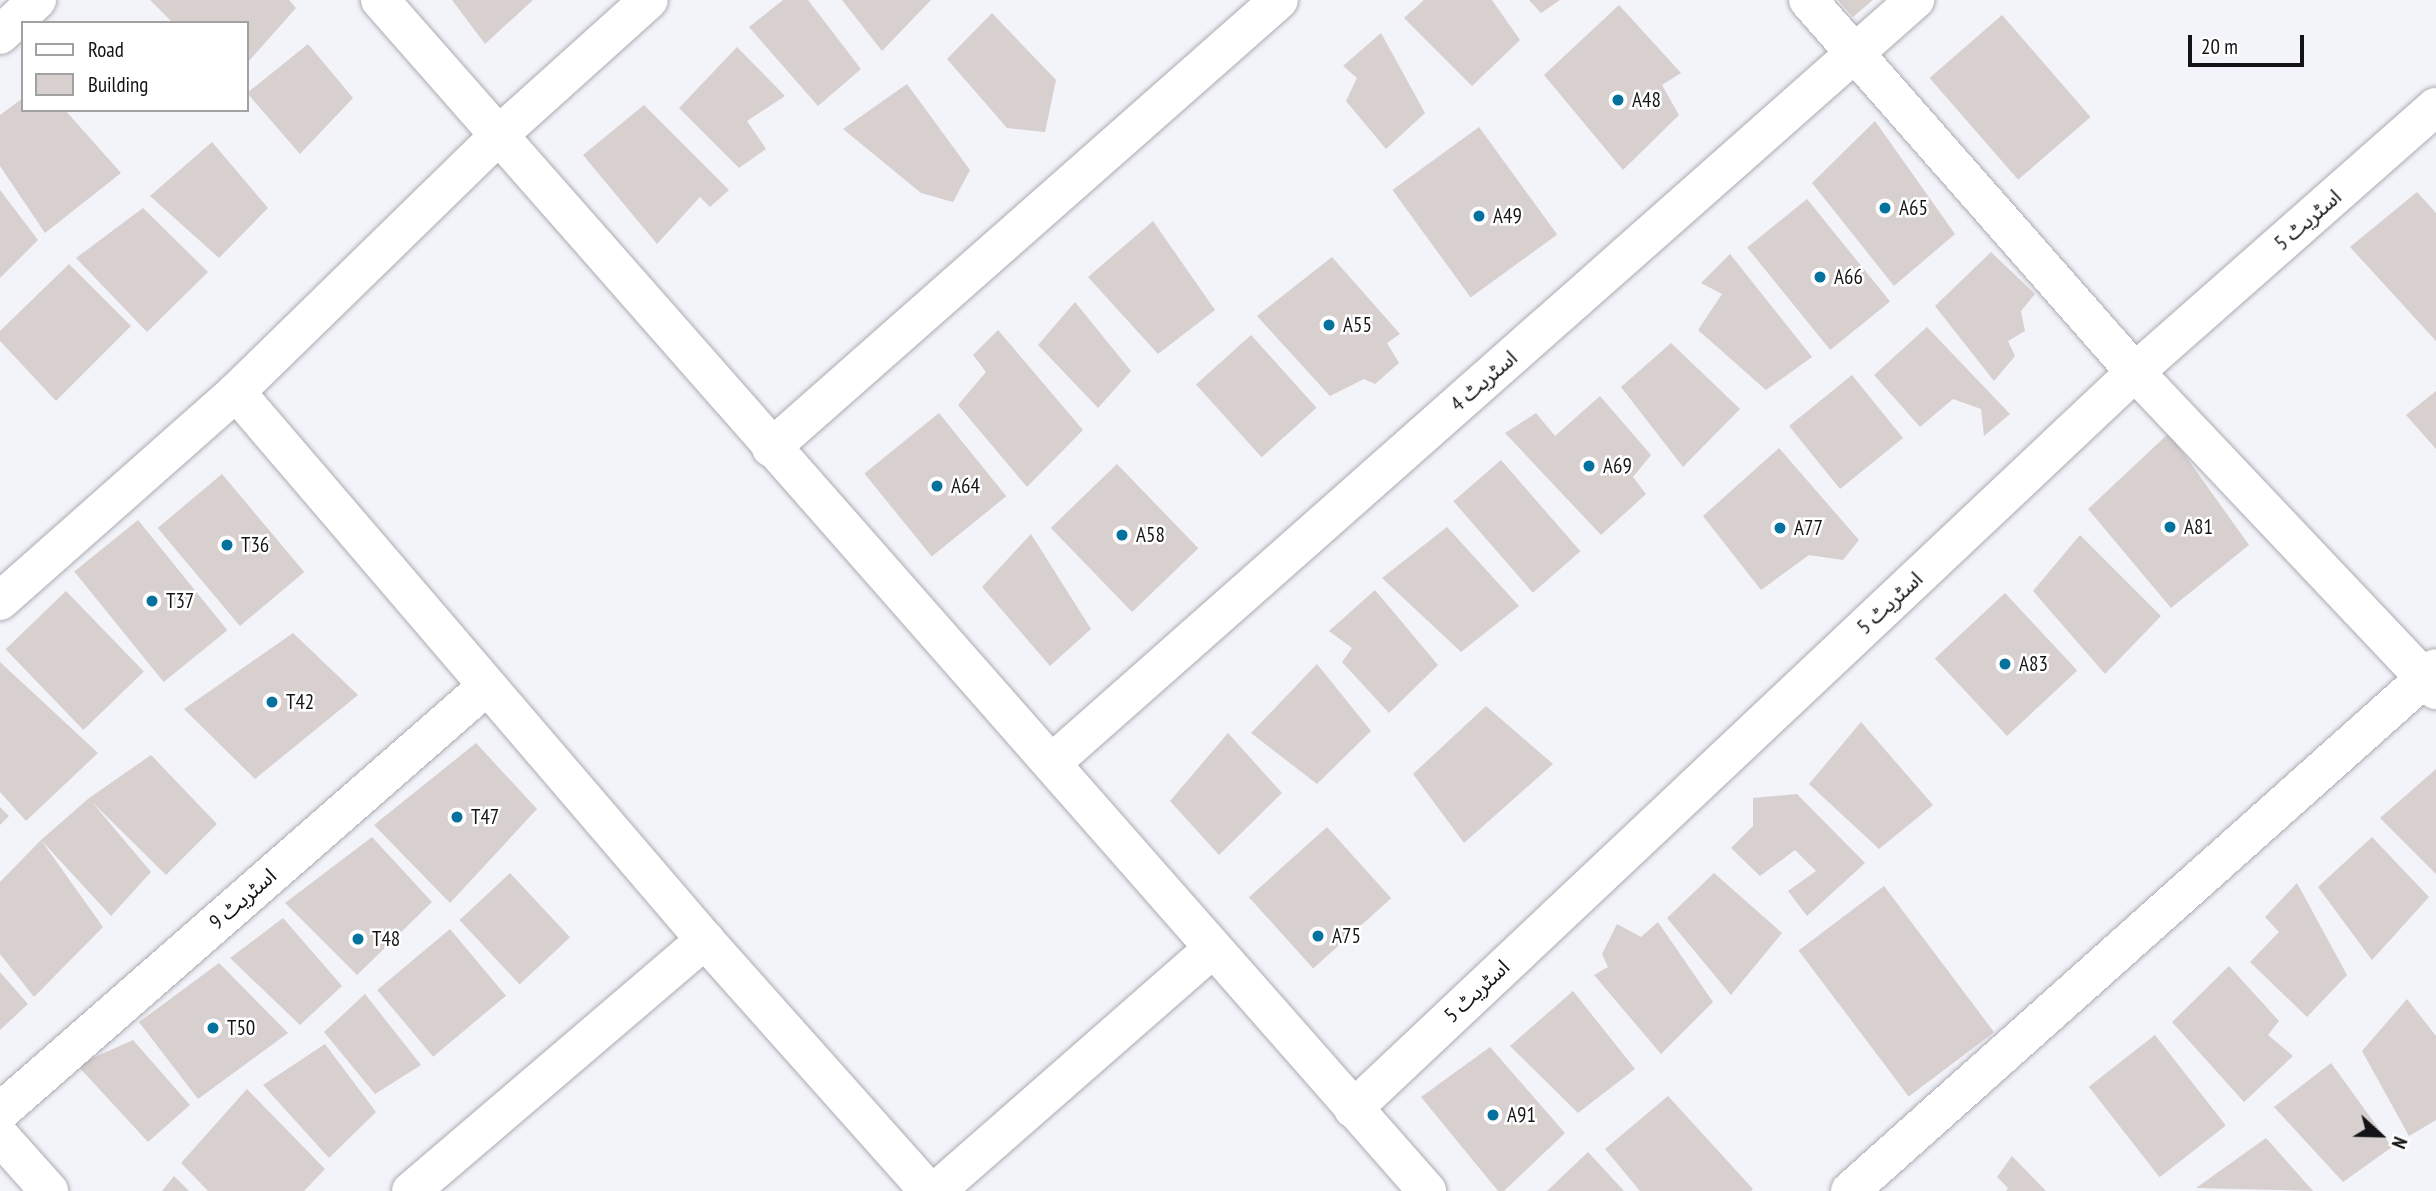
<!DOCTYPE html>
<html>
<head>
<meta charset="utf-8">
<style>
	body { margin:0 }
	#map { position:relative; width:2436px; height:1191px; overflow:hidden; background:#f3f3fa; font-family:"PT Sans Narrow","Noto Sans Arabic",sans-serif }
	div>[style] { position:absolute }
	.building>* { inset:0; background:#d8cfcf; transform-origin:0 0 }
	.roads { filter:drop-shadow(0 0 2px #ababb2) drop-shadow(0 0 2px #ababb2) }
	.minor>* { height:38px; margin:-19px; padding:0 19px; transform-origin:19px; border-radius:19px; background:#fff }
	.dots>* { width:19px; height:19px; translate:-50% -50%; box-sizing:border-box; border:4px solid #fff; border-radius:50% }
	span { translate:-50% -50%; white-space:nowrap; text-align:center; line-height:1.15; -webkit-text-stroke:5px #fff; paint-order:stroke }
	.poi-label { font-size:21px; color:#141417 }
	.left { translate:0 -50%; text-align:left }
	.street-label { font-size:21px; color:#141417 }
	.legend { position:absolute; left:21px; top:21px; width:228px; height:91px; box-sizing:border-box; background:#fff; border:2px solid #a1a1a2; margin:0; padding:9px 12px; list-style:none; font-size:21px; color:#141417 }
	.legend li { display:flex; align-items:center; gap:14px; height:35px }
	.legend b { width:35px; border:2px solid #a1a1a2 }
	.north { position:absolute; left:2345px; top:1100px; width:70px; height:70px; -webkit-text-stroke:5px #fff; paint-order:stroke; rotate:112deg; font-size:19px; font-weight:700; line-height:28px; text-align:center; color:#141417 }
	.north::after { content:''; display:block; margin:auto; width:24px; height:32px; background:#141417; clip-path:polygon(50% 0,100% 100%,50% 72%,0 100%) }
	.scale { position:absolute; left:2188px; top:35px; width:116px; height:32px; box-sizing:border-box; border:4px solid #141417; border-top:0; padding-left:9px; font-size:21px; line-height:24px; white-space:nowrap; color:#141417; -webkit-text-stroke:5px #fff; paint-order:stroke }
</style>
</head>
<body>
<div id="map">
	<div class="building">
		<div style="clip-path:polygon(150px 0,289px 0,296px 8px,247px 63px,247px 23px,173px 23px)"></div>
		<div style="clip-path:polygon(452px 0,533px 0,485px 44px)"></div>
		<div style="clip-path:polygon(783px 0,808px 0,861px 69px,818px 106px,749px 27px)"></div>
		<div style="clip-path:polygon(842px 0,931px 0,882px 51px)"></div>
		<div style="clip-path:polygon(1424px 0,1492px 0,1520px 40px,1472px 86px,1404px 18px)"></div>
		<div style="clip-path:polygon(1529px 0,1560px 0,1541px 13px)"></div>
		<div style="clip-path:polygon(1838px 0,1873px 0,1853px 17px)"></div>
		<div style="clip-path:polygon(1619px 5px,1681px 73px,1662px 85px,1679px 115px,1623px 170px,1544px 75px)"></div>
		<div style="clip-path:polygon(992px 13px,1056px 80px,1045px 132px,1007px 128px,947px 59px)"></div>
		<div style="left:2002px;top:15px;width:135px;height:96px;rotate:49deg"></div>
		<div style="clip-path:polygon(1381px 33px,1425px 113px,1386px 149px,1346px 101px,1357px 78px,1343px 66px)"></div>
		<div style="clip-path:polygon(308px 44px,353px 98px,300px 154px,247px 93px)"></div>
		<div style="clip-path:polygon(737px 47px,785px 96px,747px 121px,766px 149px,739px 168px,679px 108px)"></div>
		<div style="clip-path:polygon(907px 84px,970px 170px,953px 202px,921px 193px,843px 129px)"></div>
		<div style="clip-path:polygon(23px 98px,23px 110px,65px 110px,121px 173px,45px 233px,0 166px,0 115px)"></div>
		<div style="clip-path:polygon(644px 105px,729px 190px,710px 207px,700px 197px,657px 244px,583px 155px)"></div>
		<div style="clip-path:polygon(1875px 121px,1955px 234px,1894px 286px,1812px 183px)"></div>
		<div style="left:1479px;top:127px;width:133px;height:107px;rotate:54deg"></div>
		<div style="clip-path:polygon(212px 142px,268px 208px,219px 258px,150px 196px)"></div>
		<div style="clip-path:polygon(0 190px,38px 240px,0 278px)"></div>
		<div style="clip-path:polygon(2417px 192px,2436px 213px,2436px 341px,2350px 247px)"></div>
		<div style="left:1807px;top:199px;width:132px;height:77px;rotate:51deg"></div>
		<div style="clip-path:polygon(143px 208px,208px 272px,147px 332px,76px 258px)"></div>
		<div style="clip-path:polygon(1153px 221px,1215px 310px,1158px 354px,1088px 277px)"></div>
		<div style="clip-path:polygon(1991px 252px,2035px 294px,2021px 311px,2025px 331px,2008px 341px,2015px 356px,1994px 381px,1935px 306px)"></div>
		<div style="clip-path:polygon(1730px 254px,1812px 357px,1766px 390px,1698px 330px,1722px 294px,1701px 283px)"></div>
		<div style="clip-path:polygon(1332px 257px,1400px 334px,1387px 343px,1399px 363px,1375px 384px,1364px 379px,1330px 396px,1257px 316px)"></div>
		<div style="clip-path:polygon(69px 264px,131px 326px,56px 401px,0 341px,0 331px)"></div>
		<div style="clip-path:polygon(1075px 302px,1131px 371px,1098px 408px,1038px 345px)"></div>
		<div style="clip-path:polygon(1927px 327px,2010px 414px,1984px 436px,1981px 409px,1953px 399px,1920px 427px,1874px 375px)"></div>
		<div style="clip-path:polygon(998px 330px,1083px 430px,1027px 487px,958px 405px,986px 372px,973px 355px)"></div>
		<div style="left:1251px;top:335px;width:98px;height:74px;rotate:48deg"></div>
		<div style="clip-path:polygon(1671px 343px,1740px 409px,1683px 467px,1621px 387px)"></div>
		<div style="left:1852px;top:375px;width:81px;height:81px;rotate:51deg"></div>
		<div style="clip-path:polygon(2436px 391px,2436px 449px,2406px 415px)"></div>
		<div style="clip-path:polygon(1600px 396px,1651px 455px,1633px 477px,1646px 494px,1601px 535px,1505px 433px,1536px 413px,1555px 436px)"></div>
		<div style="left:939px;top:413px;width:107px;height:96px;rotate:51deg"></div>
		<div style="clip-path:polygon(2169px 433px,2249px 545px,2171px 608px,2088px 509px)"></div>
		<div style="clip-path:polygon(1779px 448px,1859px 540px,1843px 560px,1809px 555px,1761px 590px,1703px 516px)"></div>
		<div style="left:1501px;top:460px;width:121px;height:63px;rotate:49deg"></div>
		<div style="left:1117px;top:464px;width:117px;height:92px;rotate:46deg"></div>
		<div style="left:222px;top:474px;width:128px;height:84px;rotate:50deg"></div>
		<div style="left:138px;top:520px;width:142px;height:82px;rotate:51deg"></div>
		<div style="clip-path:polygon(1447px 527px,1519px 606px,1461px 652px,1382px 578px)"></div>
		<div style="clip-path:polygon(1031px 534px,1091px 629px,1050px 666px,982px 587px)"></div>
		<div style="clip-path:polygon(2080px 535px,2161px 616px,2105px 674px,2033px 591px)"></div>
		<div style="clip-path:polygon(1375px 590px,1438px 665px,1389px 713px,1342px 662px,1352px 648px,1329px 631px)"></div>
		<div style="left:66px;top:591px;width:112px;height:84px;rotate:46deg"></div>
		<div style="left:2005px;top:593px;width:106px;height:96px;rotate:47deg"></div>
		<div style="clip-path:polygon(293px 633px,358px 695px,255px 779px,184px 709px)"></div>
		<div style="clip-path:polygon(0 662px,98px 753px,26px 821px,0 792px)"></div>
		<div style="clip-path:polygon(1317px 664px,1371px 731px,1317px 784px,1251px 733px)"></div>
		<div style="clip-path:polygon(1486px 706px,1553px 764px,1464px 843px,1413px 774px)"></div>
		<div style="clip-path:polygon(1861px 722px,1933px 805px,1879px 849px,1809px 784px)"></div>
		<div style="clip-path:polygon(1228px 733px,1282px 793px,1219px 855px,1170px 801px)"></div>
		<div style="clip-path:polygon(476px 743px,537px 809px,450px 903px,374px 825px)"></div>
		<div style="clip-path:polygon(151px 755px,217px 824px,166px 875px,92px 802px,151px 872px,111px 916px,41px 840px,89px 798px)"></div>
		<div style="clip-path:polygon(2436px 769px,2436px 874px,2380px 818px)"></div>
		<div style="clip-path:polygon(1797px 794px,1865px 863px,1807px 916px,1788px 891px,1816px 871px,1795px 850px,1760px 876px,1731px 848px,1753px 826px,1753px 798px)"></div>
		<div style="clip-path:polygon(0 807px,9px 816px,0 825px)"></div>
		<div style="left:1327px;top:827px;width:96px;height:105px;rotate:48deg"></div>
		<div style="clip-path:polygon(372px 837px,432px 902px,357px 975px,285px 903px)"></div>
		<div style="clip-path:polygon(2372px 837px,2429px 897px,2372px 960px,2318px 887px)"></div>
		<div style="clip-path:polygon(41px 840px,103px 927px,34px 997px,0 954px,0 882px)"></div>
		<div style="left:510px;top:873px;width:88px;height:69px;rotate:47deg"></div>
		<div style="clip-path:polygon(1714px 873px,1782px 933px,1731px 995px,1667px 918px)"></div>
		<div style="clip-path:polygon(2297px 883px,2347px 975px,2307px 1017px,2250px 962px,2279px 932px,2265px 917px)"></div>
		<div style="left:1884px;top:886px;width:183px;height:107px;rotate:53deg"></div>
		<div style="clip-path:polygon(283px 918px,342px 986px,300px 1025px,230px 958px)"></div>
		<div style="clip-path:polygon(1658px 922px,1713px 1002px,1661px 1054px,1594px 975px,1608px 967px,1602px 954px,1617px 924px,1641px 937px)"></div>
		<div style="left:450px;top:929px;width:87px;height:95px;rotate:50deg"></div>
		<div style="clip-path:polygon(219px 963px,288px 1033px,198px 1099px,139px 1022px)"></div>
		<div style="clip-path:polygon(2229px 966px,2279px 1021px,2268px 1035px,2293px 1056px,2244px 1102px,2172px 1022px)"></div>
		<div style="clip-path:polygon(0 972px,28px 1004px,0 1030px)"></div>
		<div style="clip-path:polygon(1573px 991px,1635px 1069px,1578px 1113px,1510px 1046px)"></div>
		<div style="clip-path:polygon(365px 994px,421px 1065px,375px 1094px,324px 1032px)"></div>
		<div style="clip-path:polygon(2407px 999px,2436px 1036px,2436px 1120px,2409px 1136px,2362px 1051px)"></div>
		<div style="left:2155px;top:1035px;width:115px;height:84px;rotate:52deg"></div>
		<div style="clip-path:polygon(133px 1040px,190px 1105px,148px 1142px,77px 1065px)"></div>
		<div style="clip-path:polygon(325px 1044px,376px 1112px,329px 1158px,263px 1085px)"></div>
		<div style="clip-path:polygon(1490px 1047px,1565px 1133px,1504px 1191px,1498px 1191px,1421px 1097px)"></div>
		<div style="clip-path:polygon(2331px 1063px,2392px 1147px,2343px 1182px,2274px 1107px)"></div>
		<div style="clip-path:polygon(247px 1089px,325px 1169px,304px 1191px,208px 1191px,181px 1163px)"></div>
		<div style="clip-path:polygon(1668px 1096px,1753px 1189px,1751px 1191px,1640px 1191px,1605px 1149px)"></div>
		<div style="clip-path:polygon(2266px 1138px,2313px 1191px,2196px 1188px)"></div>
		<div style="clip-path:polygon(1588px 1152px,1624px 1191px,1547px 1191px)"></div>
		<div style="clip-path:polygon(2012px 1156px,2046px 1191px,2006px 1191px,2008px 1188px,1997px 1177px)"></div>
		<div style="clip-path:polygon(174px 1176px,189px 1191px,162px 1191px)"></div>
	</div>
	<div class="roads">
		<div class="minor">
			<div style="left:380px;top:0;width:1586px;rotate:48.68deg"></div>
			<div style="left:1808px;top:0;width:495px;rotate:48.7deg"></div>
			<div style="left:2135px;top:372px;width:438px;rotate:46.6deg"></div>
			<div style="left:0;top:35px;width:51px;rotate:-43.4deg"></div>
			<div style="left:236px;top:392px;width:721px;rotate:49.44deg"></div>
			<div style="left:705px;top:940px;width:336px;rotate:48.3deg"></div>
			<div style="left:771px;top:448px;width:677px;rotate:-41.41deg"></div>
			<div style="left:0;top:601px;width:315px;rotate:-41.5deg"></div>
			<div style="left:236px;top:392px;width:369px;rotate:-44.3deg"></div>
			<div style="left:500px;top:134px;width:200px;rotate:-42deg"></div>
			<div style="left:1053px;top:762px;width:1151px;rotate:-41.48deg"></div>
			<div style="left:1353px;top:1109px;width:1075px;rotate:-43.3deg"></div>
			<div style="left:2135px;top:372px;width:401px;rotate:-41.4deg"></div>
			<div style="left:0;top:1112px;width:647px;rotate:-41.18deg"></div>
			<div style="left:0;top:1136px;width:74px;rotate:48.3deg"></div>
			<div style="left:411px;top:1191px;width:387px;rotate:-40.5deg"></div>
			<div style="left:936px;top:1191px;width:366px;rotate:-41.2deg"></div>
			<div style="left:1850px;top:1191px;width:785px;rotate:-41.75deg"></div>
		</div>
	</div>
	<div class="dots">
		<div style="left:1618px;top:100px;background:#05729e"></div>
		<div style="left:1885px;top:208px;background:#05729e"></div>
		<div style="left:1479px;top:216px;background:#05729e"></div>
		<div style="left:1820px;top:277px;background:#05729e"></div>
		<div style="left:1329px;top:325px;background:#05729e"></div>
		<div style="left:1589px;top:466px;background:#05729e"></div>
		<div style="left:937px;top:486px;background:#05729e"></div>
		<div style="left:2170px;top:527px;background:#05729e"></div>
		<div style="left:1780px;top:528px;background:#05729e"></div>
		<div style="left:1122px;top:535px;background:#05729e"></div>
		<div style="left:227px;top:545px;background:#05729e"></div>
		<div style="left:152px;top:601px;background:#05729e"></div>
		<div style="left:2005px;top:664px;background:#05729e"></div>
		<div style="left:272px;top:702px;background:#05729e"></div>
		<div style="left:457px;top:817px;background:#05729e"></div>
		<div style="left:1318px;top:936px;background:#05729e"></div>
		<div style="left:358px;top:939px;background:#05729e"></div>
		<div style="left:213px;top:1028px;background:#05729e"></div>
		<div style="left:1493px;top:1115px;background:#05729e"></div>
	</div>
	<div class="poi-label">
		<span class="left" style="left:1632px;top:100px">A48</span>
		<span class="left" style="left:1899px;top:208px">A65</span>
		<span class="left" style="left:1493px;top:216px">A49</span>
		<span class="left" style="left:1834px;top:277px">A66</span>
		<span class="left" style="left:1343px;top:325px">A55</span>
		<span class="left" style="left:1603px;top:466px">A69</span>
		<span class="left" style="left:951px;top:486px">A64</span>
		<span class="left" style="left:2184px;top:527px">A81</span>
		<span class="left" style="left:1794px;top:528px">A77</span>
		<span class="left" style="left:1136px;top:535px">A58</span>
		<span class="left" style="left:241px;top:545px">T36</span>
		<span class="left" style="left:166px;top:601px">T37</span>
		<span class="left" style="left:2019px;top:664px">A83</span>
		<span class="left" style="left:286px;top:702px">T42</span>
		<span class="left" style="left:471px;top:817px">T47</span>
		<span class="left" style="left:1332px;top:936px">A75</span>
		<span class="left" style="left:372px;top:939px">T48</span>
		<span class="left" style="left:227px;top:1028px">T50</span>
		<span class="left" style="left:1507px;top:1115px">A91</span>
	</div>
	<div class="street-label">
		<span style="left:2308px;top:220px;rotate:-41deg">اسٹریٹ 5</span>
		<span style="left:1484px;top:381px;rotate:-41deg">اسٹریٹ 4</span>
		<span style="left:1890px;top:603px;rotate:-43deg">اسٹریٹ 5</span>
		<span style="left:243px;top:899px;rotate:-41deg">اسٹریٹ 9</span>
		<span style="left:1477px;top:991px;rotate:-43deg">اسٹریٹ 5</span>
	</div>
	<ul class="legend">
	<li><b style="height:9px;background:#fff"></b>Road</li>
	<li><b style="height:19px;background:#d8cfcf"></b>Building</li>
	</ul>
	<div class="north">N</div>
	<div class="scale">20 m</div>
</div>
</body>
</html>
